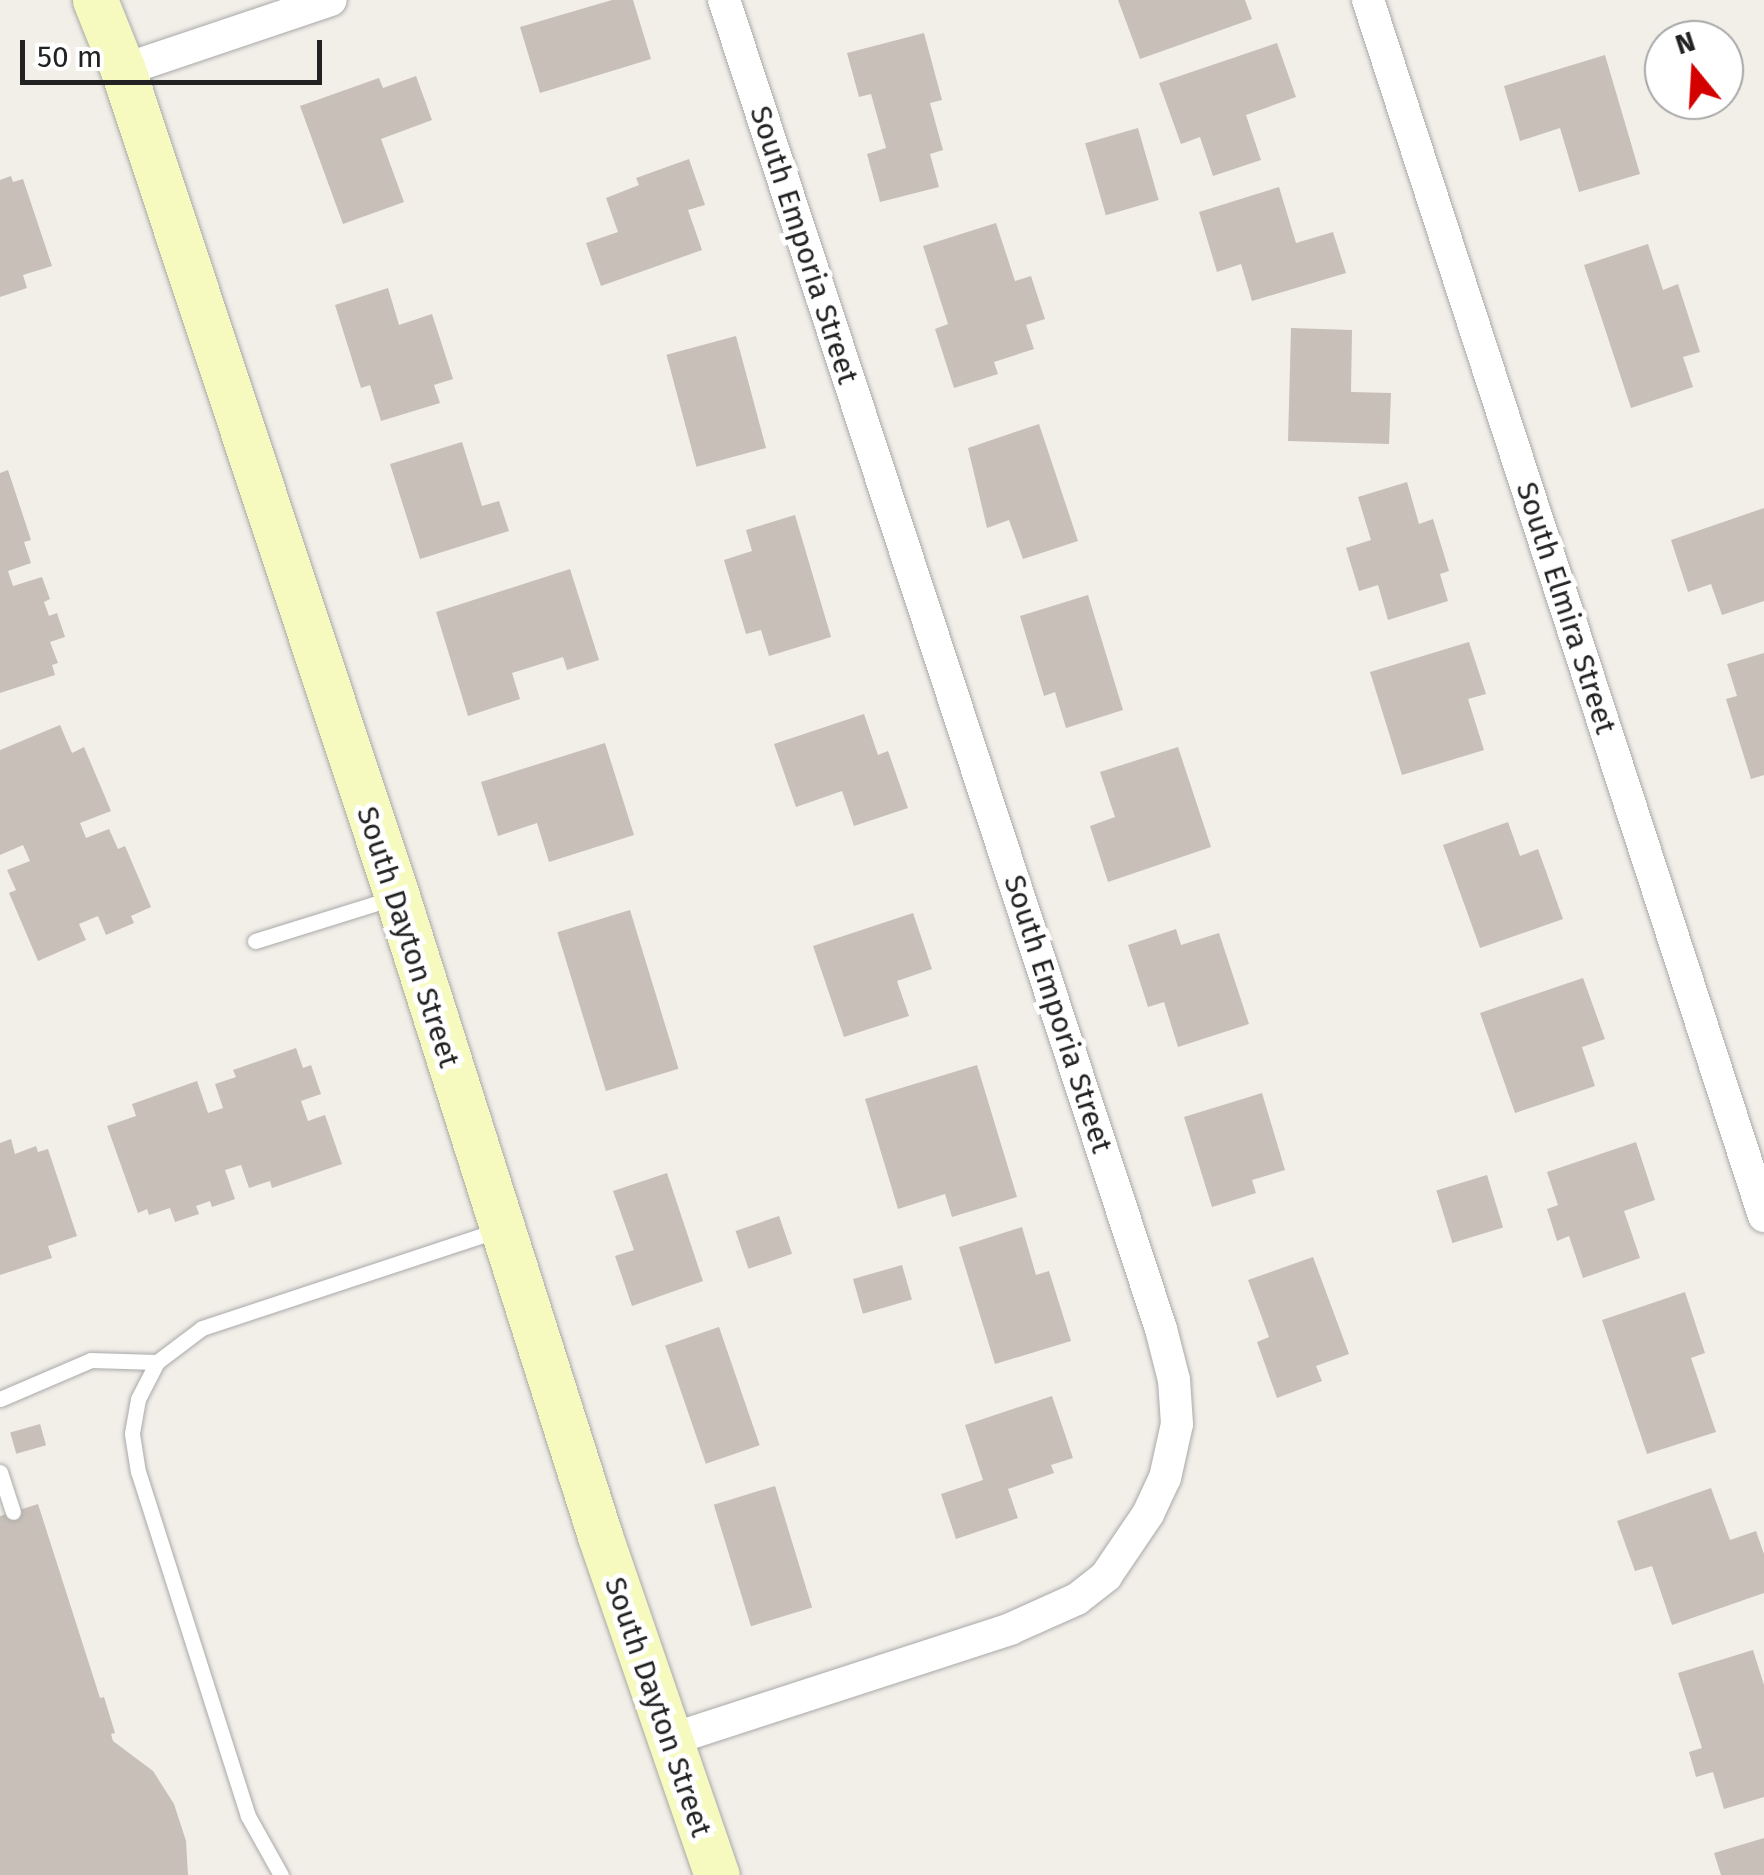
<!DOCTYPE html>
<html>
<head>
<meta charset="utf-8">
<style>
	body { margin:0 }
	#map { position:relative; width:1764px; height:1875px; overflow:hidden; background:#f2efe9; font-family:"Fira Sans",sans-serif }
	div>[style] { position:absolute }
	.building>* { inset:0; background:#c7bfb8; transform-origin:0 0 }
	.roads { filter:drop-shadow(0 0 2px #a9a9a9) drop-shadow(0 0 2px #a9a9a9) }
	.lane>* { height:15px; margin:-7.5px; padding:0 7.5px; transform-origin:7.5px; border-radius:7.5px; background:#fff }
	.street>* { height:32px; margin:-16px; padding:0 16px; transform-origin:16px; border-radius:16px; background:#fff }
	.secondary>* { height:45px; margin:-22.5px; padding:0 22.5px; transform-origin:22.5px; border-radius:22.5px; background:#f7fabf }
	span { translate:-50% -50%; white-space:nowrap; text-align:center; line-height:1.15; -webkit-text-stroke:10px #fff; paint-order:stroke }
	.street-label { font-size:30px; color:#222 }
	.north { position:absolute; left:1644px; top:20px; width:100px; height:100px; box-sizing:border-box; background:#fff; border:2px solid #a7a7a7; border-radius:50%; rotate:342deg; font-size:28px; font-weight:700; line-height:40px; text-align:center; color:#222 }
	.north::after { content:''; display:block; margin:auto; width:35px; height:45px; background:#d40000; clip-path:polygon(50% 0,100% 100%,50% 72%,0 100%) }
	.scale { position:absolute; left:20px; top:40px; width:302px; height:45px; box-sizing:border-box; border:5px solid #222; border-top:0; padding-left:12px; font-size:30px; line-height:35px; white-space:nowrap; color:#222; -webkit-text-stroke:8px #fff; paint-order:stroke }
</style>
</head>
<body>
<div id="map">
	<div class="building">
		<div style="clip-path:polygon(612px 0,633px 0,651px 59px,540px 93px,520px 27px)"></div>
		<div style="clip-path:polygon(1118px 0,1245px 0,1252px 19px,1140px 59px)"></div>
		<div style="clip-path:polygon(924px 33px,942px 100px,930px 103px,943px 150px,930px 154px,939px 187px,880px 202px,867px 154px,886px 148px,871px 94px,859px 97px,847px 53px)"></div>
		<div style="clip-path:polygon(1277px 43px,1296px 97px,1246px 115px,1261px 160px,1213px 176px,1200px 137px,1181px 144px,1159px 83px)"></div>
		<div style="clip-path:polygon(1605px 55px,1640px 174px,1579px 192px,1560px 128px,1520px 141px,1504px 86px)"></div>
		<div style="clip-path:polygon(416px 76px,432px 120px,381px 139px,404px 202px,343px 224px,300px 106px,379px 78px,383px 88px)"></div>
		<div style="left:1138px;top:128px;width:75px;height:55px;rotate:74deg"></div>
		<div style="clip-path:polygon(689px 159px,705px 205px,688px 210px,702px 250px,601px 286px,586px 243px,618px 232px,606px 198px,639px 185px,636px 178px)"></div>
		<div style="clip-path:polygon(11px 176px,13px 182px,23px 179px,52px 266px,23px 275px,27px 288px,0 297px,0 180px)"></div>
		<div style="clip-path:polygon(1279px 187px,1296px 243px,1333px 232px,1346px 273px,1252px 301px,1241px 264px,1217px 272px,1199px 212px)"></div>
		<div style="clip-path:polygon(996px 223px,1015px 281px,1031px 276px,1045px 319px,1026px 325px,1034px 349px,994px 362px,998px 374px,954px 388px,935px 329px,948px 324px,923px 246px)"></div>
		<div style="clip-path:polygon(1648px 244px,1663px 290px,1678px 284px,1700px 352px,1683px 357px,1693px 387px,1631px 408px,1584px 265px)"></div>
		<div style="clip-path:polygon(388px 288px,399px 325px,432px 314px,453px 379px,434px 385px,440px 403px,381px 421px,370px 385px,361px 388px,335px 305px)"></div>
		<div style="clip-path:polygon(1291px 328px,1352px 330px,1351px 392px,1391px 393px,1389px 444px,1288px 441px)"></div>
		<div style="left:736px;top:336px;width:116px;height:72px;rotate:75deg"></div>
		<div style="clip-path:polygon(1039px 424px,1078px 541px,1023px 559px,1009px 520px,987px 528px,968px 448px)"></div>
		<div style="clip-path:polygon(462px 442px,482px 506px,499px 501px,509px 531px,420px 559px,390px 464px)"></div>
		<div style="clip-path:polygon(8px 470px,31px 540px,24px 542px,31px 563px,8px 571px,13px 586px,42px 577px,50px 599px,44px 602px,49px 616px,57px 613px,65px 637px,50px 642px,58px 663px,52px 665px,55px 675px,0 693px,0 473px)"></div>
		<div style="clip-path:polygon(1407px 482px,1419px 524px,1433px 519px,1449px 571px,1440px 574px,1448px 601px,1388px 620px,1378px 585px,1359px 591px,1346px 548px,1371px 540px,1358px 497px)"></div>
		<div style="clip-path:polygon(1764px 508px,1764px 601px,1722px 615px,1711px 584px,1688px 592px,1671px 540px)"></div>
		<div style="clip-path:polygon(795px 515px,831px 637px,769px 656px,761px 630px,746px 634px,724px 560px,752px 551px,746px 530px)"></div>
		<div style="clip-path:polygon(570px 569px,599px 660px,567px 670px,563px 657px,512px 673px,520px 699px,468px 716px,436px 612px)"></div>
		<div style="clip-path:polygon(1088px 595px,1123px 710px,1066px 728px,1055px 692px,1044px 696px,1020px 616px)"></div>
		<div style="clip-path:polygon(1469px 642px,1486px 694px,1468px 699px,1484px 750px,1402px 775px,1370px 672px)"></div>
		<div style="clip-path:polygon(1764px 653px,1764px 775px,1751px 779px,1726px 699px,1737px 696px,1727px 664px)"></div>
		<div style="clip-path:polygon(864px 714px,878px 755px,888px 751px,908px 808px,854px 826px,842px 791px,796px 807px,774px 744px)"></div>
		<div style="clip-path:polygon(60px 725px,72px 753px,84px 747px,111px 811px,80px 823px,86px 838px,109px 829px,118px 849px,125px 846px,151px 907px,131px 916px,134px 923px,106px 935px,98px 916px,79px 924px,86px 940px,38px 961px,9px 893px,16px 890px,7px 870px,30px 861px,23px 845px,0 855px,0 750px)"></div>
		<div style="clip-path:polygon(605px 743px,634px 835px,549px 862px,537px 823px,498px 836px,481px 782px)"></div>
		<div style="clip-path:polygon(1178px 747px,1211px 847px,1108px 882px,1090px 826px,1115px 817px,1100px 772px)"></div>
		<div style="clip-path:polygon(1508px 822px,1520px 856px,1538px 849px,1563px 919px,1480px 948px,1443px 845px)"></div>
		<div style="left:630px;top:910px;width:166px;height:76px;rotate:73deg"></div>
		<div style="clip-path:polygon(913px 913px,932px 969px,897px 981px,909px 1016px,844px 1037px,813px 946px)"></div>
		<div style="clip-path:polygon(1176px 929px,1181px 945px,1219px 933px,1249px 1024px,1178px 1047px,1164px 1002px,1148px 1007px,1128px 945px)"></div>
		<div style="clip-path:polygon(1583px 978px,1605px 1039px,1582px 1047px,1595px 1086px,1515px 1113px,1480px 1013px)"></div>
		<div style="clip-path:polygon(296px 1048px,303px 1068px,311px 1065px,321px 1094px,301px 1101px,308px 1121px,325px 1115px,342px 1164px,272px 1188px,270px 1181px,249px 1188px,241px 1165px,225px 1170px,235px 1199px,212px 1207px,210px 1201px,196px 1206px,199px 1214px,175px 1222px,170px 1208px,149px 1215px,147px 1209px,138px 1213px,107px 1126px,136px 1116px,132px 1104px,197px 1081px,208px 1113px,223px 1108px,215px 1084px,236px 1077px,233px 1070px)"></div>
		<div style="clip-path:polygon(977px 1065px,1017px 1197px,952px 1217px,945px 1194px,898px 1209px,865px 1099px)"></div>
		<div style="clip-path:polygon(1262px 1093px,1285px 1170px,1252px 1180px,1256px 1193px,1212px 1207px,1184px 1117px)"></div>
		<div style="clip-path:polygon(11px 1139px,15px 1154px,36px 1146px,38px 1152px,48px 1149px,77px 1236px,48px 1246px,52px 1258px,0 1275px,0 1143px)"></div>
		<div style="clip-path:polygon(1636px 1142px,1655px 1200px,1624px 1211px,1640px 1258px,1583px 1278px,1569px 1236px,1557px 1241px,1547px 1209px,1558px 1205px,1547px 1172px)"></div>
		<div style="clip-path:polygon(667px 1173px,703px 1281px,632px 1306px,615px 1256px,634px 1250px,613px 1191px)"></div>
		<div style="left:1487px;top:1175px;width:55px;height:53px;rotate:73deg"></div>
		<div style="left:779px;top:1216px;width:40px;height:46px;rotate:71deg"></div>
		<div style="clip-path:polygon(1022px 1227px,1036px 1275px,1049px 1271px,1071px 1341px,995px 1364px,959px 1247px)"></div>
		<div style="clip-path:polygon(1313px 1257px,1349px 1354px,1316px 1366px,1322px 1381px,1277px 1398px,1257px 1342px,1269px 1337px,1248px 1280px)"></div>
		<div style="left:902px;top:1265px;width:36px;height:51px;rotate:74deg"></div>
		<div style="clip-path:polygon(1685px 1292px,1705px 1353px,1691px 1358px,1716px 1432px,1647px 1454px,1602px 1320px)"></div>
		<div style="left:719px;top:1327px;width:125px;height:57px;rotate:71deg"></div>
		<div style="clip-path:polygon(1052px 1396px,1073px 1458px,1051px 1465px,1054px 1473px,1008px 1489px,1018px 1518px,956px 1539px,941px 1494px,983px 1480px,965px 1425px)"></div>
		<div style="left:40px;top:1424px;width:22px;height:31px;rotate:74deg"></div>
		<div style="left:775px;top:1486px;width:127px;height:64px;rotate:73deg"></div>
		<div style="clip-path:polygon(1711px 1488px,1730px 1540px,1756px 1531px,1764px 1554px,1764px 1593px,1672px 1625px,1652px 1566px,1635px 1571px,1617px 1521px)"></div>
		<div style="clip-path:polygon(38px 1504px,100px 1698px,104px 1697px,115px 1733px,111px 1734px,113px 1741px,153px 1771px,174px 1804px,186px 1841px,188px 1875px,0 1875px,0 1516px)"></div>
		<div style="clip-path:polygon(1753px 1650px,1764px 1685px,1764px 1797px,1724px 1809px,1713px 1772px,1696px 1777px,1689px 1752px,1702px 1748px,1678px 1673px)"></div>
		<div style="clip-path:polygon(1764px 1838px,1764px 1875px,1721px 1875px,1714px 1853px)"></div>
	</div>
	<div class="roads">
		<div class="lane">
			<div style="left:255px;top:941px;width:145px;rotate:-17.3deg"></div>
			<div style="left:0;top:1399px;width:99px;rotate:-23.2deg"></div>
			<div style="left:91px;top:1360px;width:66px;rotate:1.7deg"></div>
			<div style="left:0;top:1472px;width:42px;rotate:72deg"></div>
			<div style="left:281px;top:1875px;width:68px;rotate:-119.2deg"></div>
			<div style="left:248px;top:1816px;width:361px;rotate:-107.7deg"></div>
			<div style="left:138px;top:1472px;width:39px;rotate:-99deg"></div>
			<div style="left:132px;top:1433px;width:35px;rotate:-80deg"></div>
			<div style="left:138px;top:1399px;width:42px;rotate:-62.8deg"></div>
			<div style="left:157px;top:1362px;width:56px;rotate:-37.1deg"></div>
			<div style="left:202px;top:1328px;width:313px;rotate:-18.3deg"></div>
		</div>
		<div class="street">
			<div style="left:1368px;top:0;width:1279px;rotate:71.96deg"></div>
			<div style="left:123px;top:70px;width:219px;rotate:-18.6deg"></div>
			<div style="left:669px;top:1740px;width:359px;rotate:-18deg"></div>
			<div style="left:1010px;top:1629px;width:73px;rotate:-24.1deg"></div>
			<div style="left:1077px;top:1599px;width:37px;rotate:-38deg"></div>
			<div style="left:1106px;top:1576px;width:75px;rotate:-55.9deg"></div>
			<div style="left:1148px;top:1514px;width:40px;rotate:-65deg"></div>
			<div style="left:1165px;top:1478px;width:55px;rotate:-77.5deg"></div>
			<div style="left:1177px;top:1424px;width:44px;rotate:-93.9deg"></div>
			<div style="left:1174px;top:1380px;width:53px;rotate:-104.3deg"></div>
			<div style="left:1161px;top:1329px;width:1399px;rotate:-108.2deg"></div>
		</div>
		<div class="secondary">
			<div style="left:95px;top:0;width:75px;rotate:68.2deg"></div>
			<div style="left:123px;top:70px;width:870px;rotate:71.65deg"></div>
			<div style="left:397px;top:896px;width:671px;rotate:72.4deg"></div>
			<div style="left:600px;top:1536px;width:359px;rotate:71deg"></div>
		</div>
	</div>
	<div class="street-label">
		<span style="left:804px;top:245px;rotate:72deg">South Emporia Street</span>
		<span style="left:1566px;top:608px;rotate:72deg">South Elmira Street</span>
		<span style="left:408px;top:937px;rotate:72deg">South Dayton Street</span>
		<span style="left:1058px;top:1014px;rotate:72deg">South Emporia Street</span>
		<span style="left:658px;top:1707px;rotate:71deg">South Dayton Street</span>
	</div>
	<div class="north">N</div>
	<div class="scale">50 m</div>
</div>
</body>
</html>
